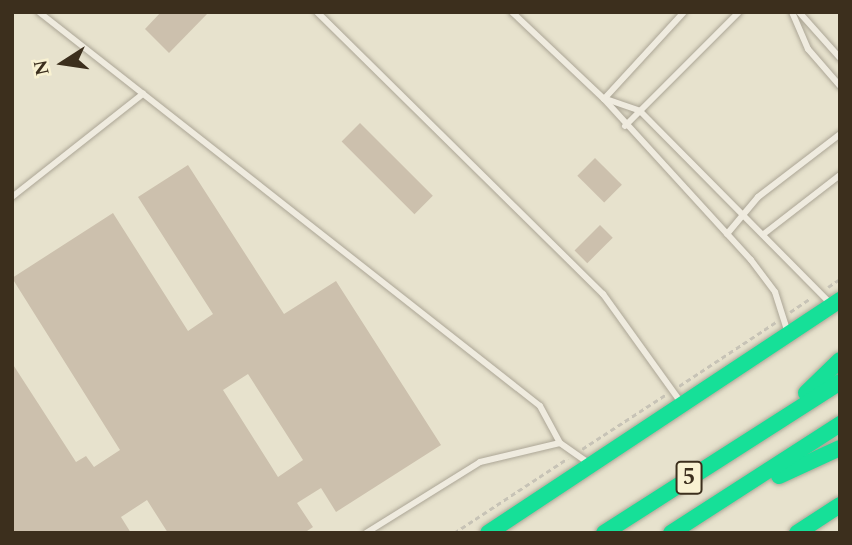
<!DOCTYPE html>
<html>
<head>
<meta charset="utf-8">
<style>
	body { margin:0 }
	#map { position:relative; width:852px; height:545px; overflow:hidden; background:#e7e2cd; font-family:Spectral,serif }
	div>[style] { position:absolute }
	.building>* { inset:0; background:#ccc0ad; transform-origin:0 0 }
	.path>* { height:2.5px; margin-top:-1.25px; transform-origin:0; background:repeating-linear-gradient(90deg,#c7c3b6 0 5px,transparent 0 8.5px) }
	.roads { filter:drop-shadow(0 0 2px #aca696) drop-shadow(0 0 2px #aca696) }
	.lane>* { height:6px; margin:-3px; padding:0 3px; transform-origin:3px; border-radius:3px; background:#efebdf }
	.fast>* { height:16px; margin:-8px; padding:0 8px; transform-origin:8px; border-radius:8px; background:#16e098 }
	span { translate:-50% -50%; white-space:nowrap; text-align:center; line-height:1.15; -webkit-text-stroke:5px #f9f2d2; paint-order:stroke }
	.shield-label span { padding:2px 5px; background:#f9f2d2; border:2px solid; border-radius:5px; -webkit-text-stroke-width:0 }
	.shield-label { font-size:23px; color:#3c2f1d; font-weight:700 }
	.frame { position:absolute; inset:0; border:14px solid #3c2f1d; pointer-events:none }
	.north { position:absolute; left:28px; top:28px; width:70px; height:70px; -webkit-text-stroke:5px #f9f2d2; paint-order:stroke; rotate:258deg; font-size:19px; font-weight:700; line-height:28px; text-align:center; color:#3c2f1d }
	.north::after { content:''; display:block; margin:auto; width:24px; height:32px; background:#3c2f1d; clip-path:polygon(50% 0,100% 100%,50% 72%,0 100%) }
</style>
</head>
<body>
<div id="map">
	<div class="building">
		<div style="clip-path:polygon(161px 12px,209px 12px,169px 53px,145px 29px)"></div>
		<div style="left:360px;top:123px;width:103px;height:26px;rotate:45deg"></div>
		<div style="left:595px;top:158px;width:38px;height:25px;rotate:45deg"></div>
		<div style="clip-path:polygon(evenodd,188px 165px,284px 314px,336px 281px,441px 445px,336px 512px,321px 488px,297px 503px,313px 527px,304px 533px,168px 533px,147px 500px,121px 517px,131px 533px,12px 533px,12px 363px,76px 462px,86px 456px,94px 467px,120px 450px,12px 278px,113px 213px,188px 331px,213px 314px,138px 197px,188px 165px,248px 374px,303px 460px,278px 477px,223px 390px,248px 374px)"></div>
		<div style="left:600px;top:225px;width:18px;height:36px;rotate:45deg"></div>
	</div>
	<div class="path">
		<div style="left:828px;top:287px;width:14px;rotate:-34deg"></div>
		<div style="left:790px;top:312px;width:25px;rotate:-34deg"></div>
		<div style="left:679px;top:386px;width:116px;rotate:-33.4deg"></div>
		<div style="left:582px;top:449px;width:99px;rotate:-33deg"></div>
		<div style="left:454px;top:533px;width:136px;rotate:-33.3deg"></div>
	</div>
	<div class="roads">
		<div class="lane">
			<div style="left:39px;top:12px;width:637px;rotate:38.18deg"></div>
			<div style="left:540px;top:406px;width:42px;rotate:61.6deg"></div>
			<div style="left:560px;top:443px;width:37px;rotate:35deg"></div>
			<div style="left:317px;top:12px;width:402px;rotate:44.6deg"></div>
			<div style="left:603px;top:294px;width:135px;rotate:54.3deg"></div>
			<div style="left:512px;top:12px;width:127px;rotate:43.4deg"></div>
			<div style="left:604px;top:99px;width:218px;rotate:47.6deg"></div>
			<div style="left:751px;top:260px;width:40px;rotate:53deg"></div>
			<div style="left:775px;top:292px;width:43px;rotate:72.4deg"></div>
			<div style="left:792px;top:12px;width:40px;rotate:66.6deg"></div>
			<div style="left:808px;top:49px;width:49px;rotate:49.1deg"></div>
			<div style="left:799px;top:12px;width:62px;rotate:48.3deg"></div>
			<div style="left:604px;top:99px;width:118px;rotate:-47.4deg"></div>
			<div style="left:606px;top:99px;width:36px;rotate:19deg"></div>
			<div style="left:640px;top:111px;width:272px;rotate:45.3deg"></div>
			<div style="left:625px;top:126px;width:161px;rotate:-45deg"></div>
			<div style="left:12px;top:197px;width:167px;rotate:-38.2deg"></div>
			<div style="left:765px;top:233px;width:95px;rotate:-37.7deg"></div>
			<div style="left:727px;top:234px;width:48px;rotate:-50deg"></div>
			<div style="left:758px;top:197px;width:103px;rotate:-37.5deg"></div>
			<div style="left:366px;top:533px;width:134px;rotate:-31.9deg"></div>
			<div style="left:480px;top:462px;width:82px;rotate:-13.4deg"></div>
		</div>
		<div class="fast">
			<div style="left:806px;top:393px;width:47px;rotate:-44.1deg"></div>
			<div style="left:779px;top:476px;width:67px;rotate:-24.7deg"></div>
			<div style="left:488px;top:533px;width:422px;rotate:-33.5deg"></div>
			<div style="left:604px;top:533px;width:280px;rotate:-32.6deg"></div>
			<div style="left:671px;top:533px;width:201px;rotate:-32.8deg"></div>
			<div style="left:797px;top:533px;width:51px;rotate:-33.1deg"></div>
		</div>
	</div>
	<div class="shield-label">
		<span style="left:689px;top:478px">5</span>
	</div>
	<div class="frame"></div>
	<div class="north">N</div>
</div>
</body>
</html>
